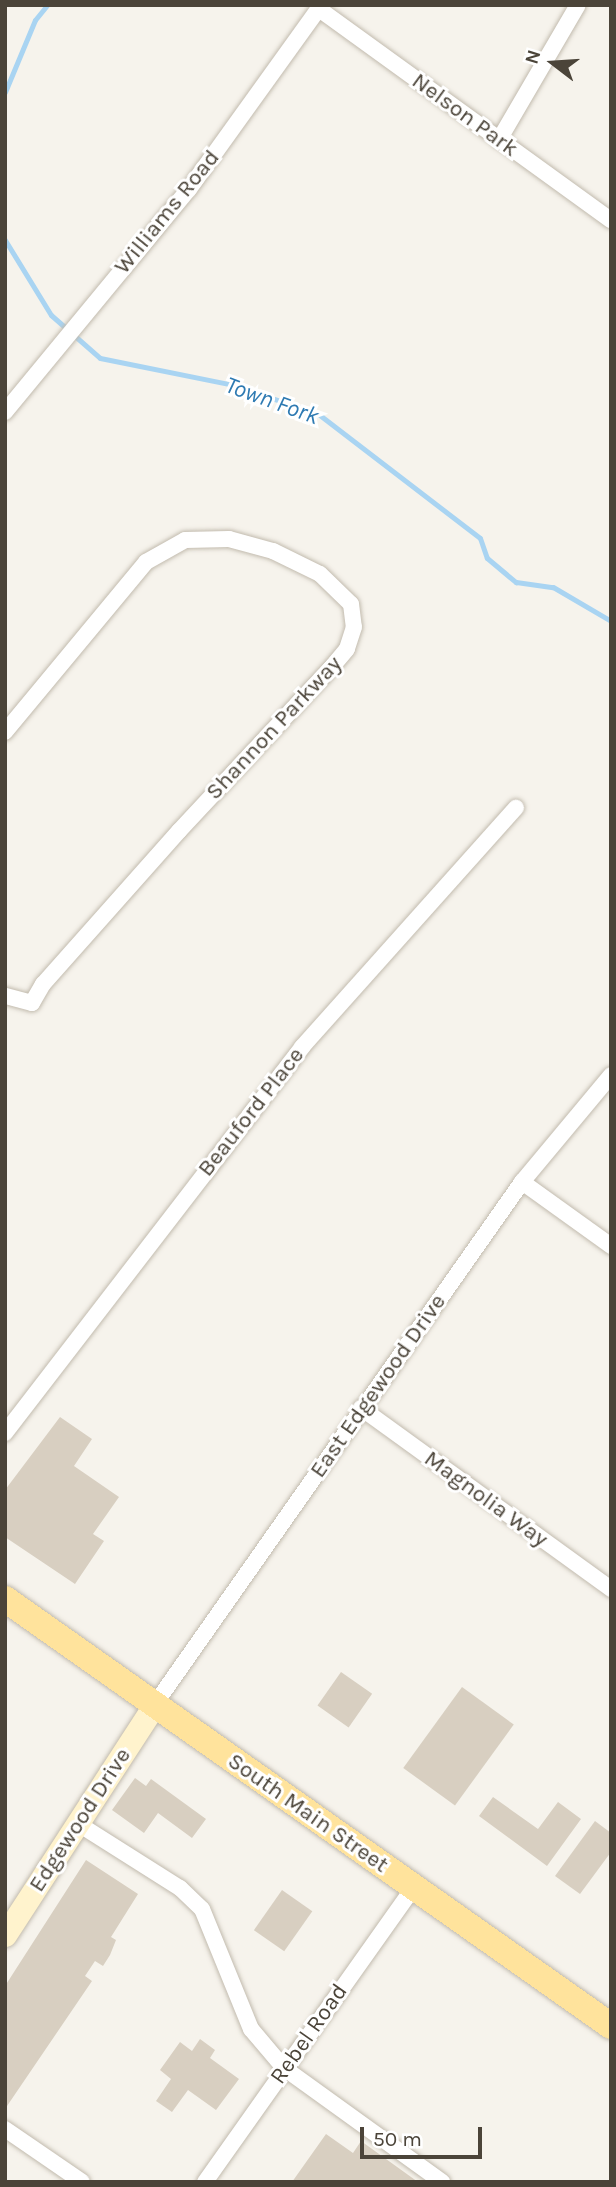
<!DOCTYPE html>
<html>
<head>
<meta charset="utf-8">
<style>
	body { margin:0 }
	#map { position:relative; width:616px; height:2187px; overflow:hidden; background:#f6f3ec; font-family:Karla,sans-serif }
	div>[style] { position:absolute }
	.stream>* { height:5px; margin:-2.5px; padding:0 2.5px; transform-origin:2.5px; border-radius:2.5px; background:#a9d4f2 }
	.building>* { inset:0; background:#d8cfc1; transform-origin:0 0 }
	.roads { filter:drop-shadow(0 0 2px #c2bbae) drop-shadow(0 0 2px #c2bbae) }
	.street>* { height:16px; margin:-8px; padding:0 8px; transform-origin:8px; border-radius:8px; background:#fff }
	.secondary>* { height:23px; margin:-11.5px; padding:0 11.5px; transform-origin:11.5px; border-radius:11.5px; background:#fff3cd }
	.primary>* { height:26px; margin:-13px; padding:0 13px; transform-origin:13px; border-radius:13px; background:#ffe39c }
	span { translate:-50% -50%; white-space:nowrap; text-align:center; line-height:1.15; -webkit-text-stroke:6px #fff; paint-order:stroke }
	.street-label { font-size:23px; color:#4b4439 }
	.water-label { font-size:24px; color:#2e7ab2; font-style:italic }
	.frame { position:absolute; inset:0; border:7px solid #4b4439; pointer-events:none }
	.north { position:absolute; left:518px; top:28px; width:70px; height:70px; -webkit-text-stroke:5px #fff; paint-order:stroke; rotate:287deg; font-size:19px; font-weight:700; line-height:28px; text-align:center; color:#4b4439 }
	.north::after { content:''; display:block; margin:auto; width:24px; height:32px; background:#4b4439; clip-path:polygon(50% 0,100% 100%,50% 72%,0 100%) }
	.scale { position:absolute; left:360px; top:2127px; width:122px; height:32px; box-sizing:border-box; border:4px solid #4b4439; border-top:0; padding-left:9px; font-size:21px; line-height:24px; white-space:nowrap; color:#4b4439; -webkit-text-stroke:5px #fff; paint-order:stroke }
</style>
</head>
<body>
<div id="map">
	<div class="stream">
		<div style="left:5px;top:92px;width:78px;rotate:-67.4deg"></div>
		<div style="left:35px;top:20px;width:19px;rotate:-51deg"></div>
		<div style="left:5px;top:240px;width:88px;rotate:58.5deg"></div>
		<div style="left:51px;top:315px;width:65px;rotate:41.3deg"></div>
		<div style="left:100px;top:358px;width:132px;rotate:11.4deg"></div>
		<div style="left:229px;top:384px;width:93px;rotate:18.2deg"></div>
		<div style="left:317px;top:413px;width:205px;rotate:37.5deg"></div>
		<div style="left:480px;top:538px;width:21px;rotate:71deg"></div>
		<div style="left:487px;top:558px;width:38px;rotate:40deg"></div>
		<div style="left:516px;top:582px;width:37px;rotate:8deg"></div>
		<div style="left:553px;top:587px;width:67px;rotate:30.4deg"></div>
	</div>
	<div class="building">
		<div style="clip-path:polygon(60px 1417px,92px 1439px,74px 1466px,119px 1497px,93px 1534px,104px 1541px,75px 1584px,5px 1537px,5px 1490px)"></div>
		<div style="left:341px;top:1672px;width:38px;height:41px;rotate:35deg"></div>
		<div style="left:462px;top:1687px;width:64px;height:100px;rotate:36deg"></div>
		<div style="clip-path:polygon(135px 1778px,146px 1786px,151px 1779px,206px 1819px,192px 1838px,158px 1813px,144px 1833px,112px 1810px)"></div>
		<div style="clip-path:polygon(493px 1797px,538px 1829px,558px 1802px,581px 1819px,547px 1866px,479px 1816px)"></div>
		<div style="clip-path:polygon(595px 1821px,611px 1833px,611px 1852px,580px 1894px,555px 1876px)"></div>
		<div style="clip-path:polygon(86px 1860px,138px 1894px,111px 1937px,116px 1940px,110px 1955px,103px 1966px,95px 1961px,85px 1976px,92px 1981px,5px 2109px,5px 1986px)"></div>
		<div style="left:282px;top:1890px;width:37px;height:49px;rotate:35deg"></div>
		<div style="clip-path:polygon(200px 2039px,215px 2050px,210px 2058px,239px 2079px,216px 2110px,188px 2090px,172px 2112px,156px 2101px,171px 2079px,160px 2070px,180px 2042px,192px 2051px)"></div>
		<div style="clip-path:polygon(326px 2134px,353px 2153px,361px 2141px,418px 2182px,292px 2182px)"></div>
	</div>
	<div class="roads">
		<div class="street">
			<div style="left:319px;top:9px;width:360px;rotate:35.9deg"></div>
			<div style="left:499px;top:140px;width:156px;rotate:-59.7deg"></div>
			<div style="left:5px;top:412px;width:289px;rotate:-50.5deg"></div>
			<div style="left:189px;top:189px;width:226px;rotate:-54.3deg"></div>
			<div style="left:5px;top:732px;width:221px;rotate:-50.3deg"></div>
			<div style="left:146px;top:562px;width:45px;rotate:-29.4deg"></div>
			<div style="left:185px;top:540px;width:44px;rotate:-1.3deg"></div>
			<div style="left:229px;top:539px;width:46px;rotate:15.3deg"></div>
			<div style="left:273px;top:551px;width:52px;rotate:26.1deg"></div>
			<div style="left:320px;top:574px;width:43px;rotate:44.1deg"></div>
			<div style="left:351px;top:604px;width:23px;rotate:83deg"></div>
			<div style="left:354px;top:627px;width:23px;rotate:108deg"></div>
			<div style="left:347px;top:649px;width:25px;rotate:130deg"></div>
			<div style="left:331px;top:668px;width:223px;rotate:133deg"></div>
			<div style="left:179px;top:831px;width:205px;rotate:131.6deg"></div>
			<div style="left:43px;top:984px;width:22px;rotate:120deg"></div>
			<div style="left:32px;top:1003px;width:28px;rotate:-165deg"></div>
			<div style="left:522px;top:1182px;width:110px;rotate:35.7deg"></div>
			<div style="left:361px;top:1408px;width:309px;rotate:35.9deg"></div>
			<div style="left:5px;top:1433px;width:487px;rotate:-52.4deg"></div>
			<div style="left:302px;top:1047px;width:321px;rotate:-48.2deg"></div>
			<div style="left:155px;top:1704px;width:638px;rotate:-54.89deg"></div>
			<div style="left:522px;top:1182px;width:139px;rotate:-50.2deg"></div>
			<div style="left:77px;top:1823px;width:122px;rotate:32.3deg"></div>
			<div style="left:180px;top:1888px;width:30px;rotate:44deg"></div>
			<div style="left:202px;top:1909px;width:130px;rotate:67.8deg"></div>
			<div style="left:251px;top:2029px;width:51px;rotate:49.8deg"></div>
			<div style="left:284px;top:2068px;width:195px;rotate:35.8deg"></div>
			<div style="left:5px;top:2129px;width:93px;rotate:34.5deg"></div>
			<div style="left:205px;top:2182px;width:362px;rotate:-54.7deg"></div>
		</div>
		<div class="secondary">
			<div style="left:5px;top:1935px;width:275px;rotate:-57deg"></div>
		</div>
		<div class="primary">
			<div style="left:5px;top:1599px;width:741px;rotate:35.17deg"></div>
		</div>
	</div>
	<div class="street-label">
		<span style="left:465px;top:115px;rotate:36deg">Nelson Park</span>
		<span style="left:167px;top:212px;rotate:-51deg">Williams Road</span>
		<span style="left:274px;top:728px;rotate:-47deg">Shannon Parkway</span>
		<span style="left:251px;top:1112px;rotate:-52deg">Beauford Place</span>
		<span style="left:378px;top:1386px;rotate:-55deg">East Edgewood Drive</span>
		<span style="left:486px;top:1499px;rotate:36deg">Magnolia Way</span>
		<span style="left:308px;top:1813px;rotate:35deg">South Main Street</span>
		<span style="left:80px;top:1820px;rotate:-57deg">Edgewood Drive</span>
		<span style="left:309px;top:2034px;rotate:-55deg">Rebel Road</span>
	</div>
	<div class="water-label">
		<span style="left:272px;top:401px;rotate:20deg">Town Fork</span>
	</div>
	<div class="frame"></div>
	<div class="north">N</div>
	<div class="scale">50 m</div>
</div>
</body>
</html>
